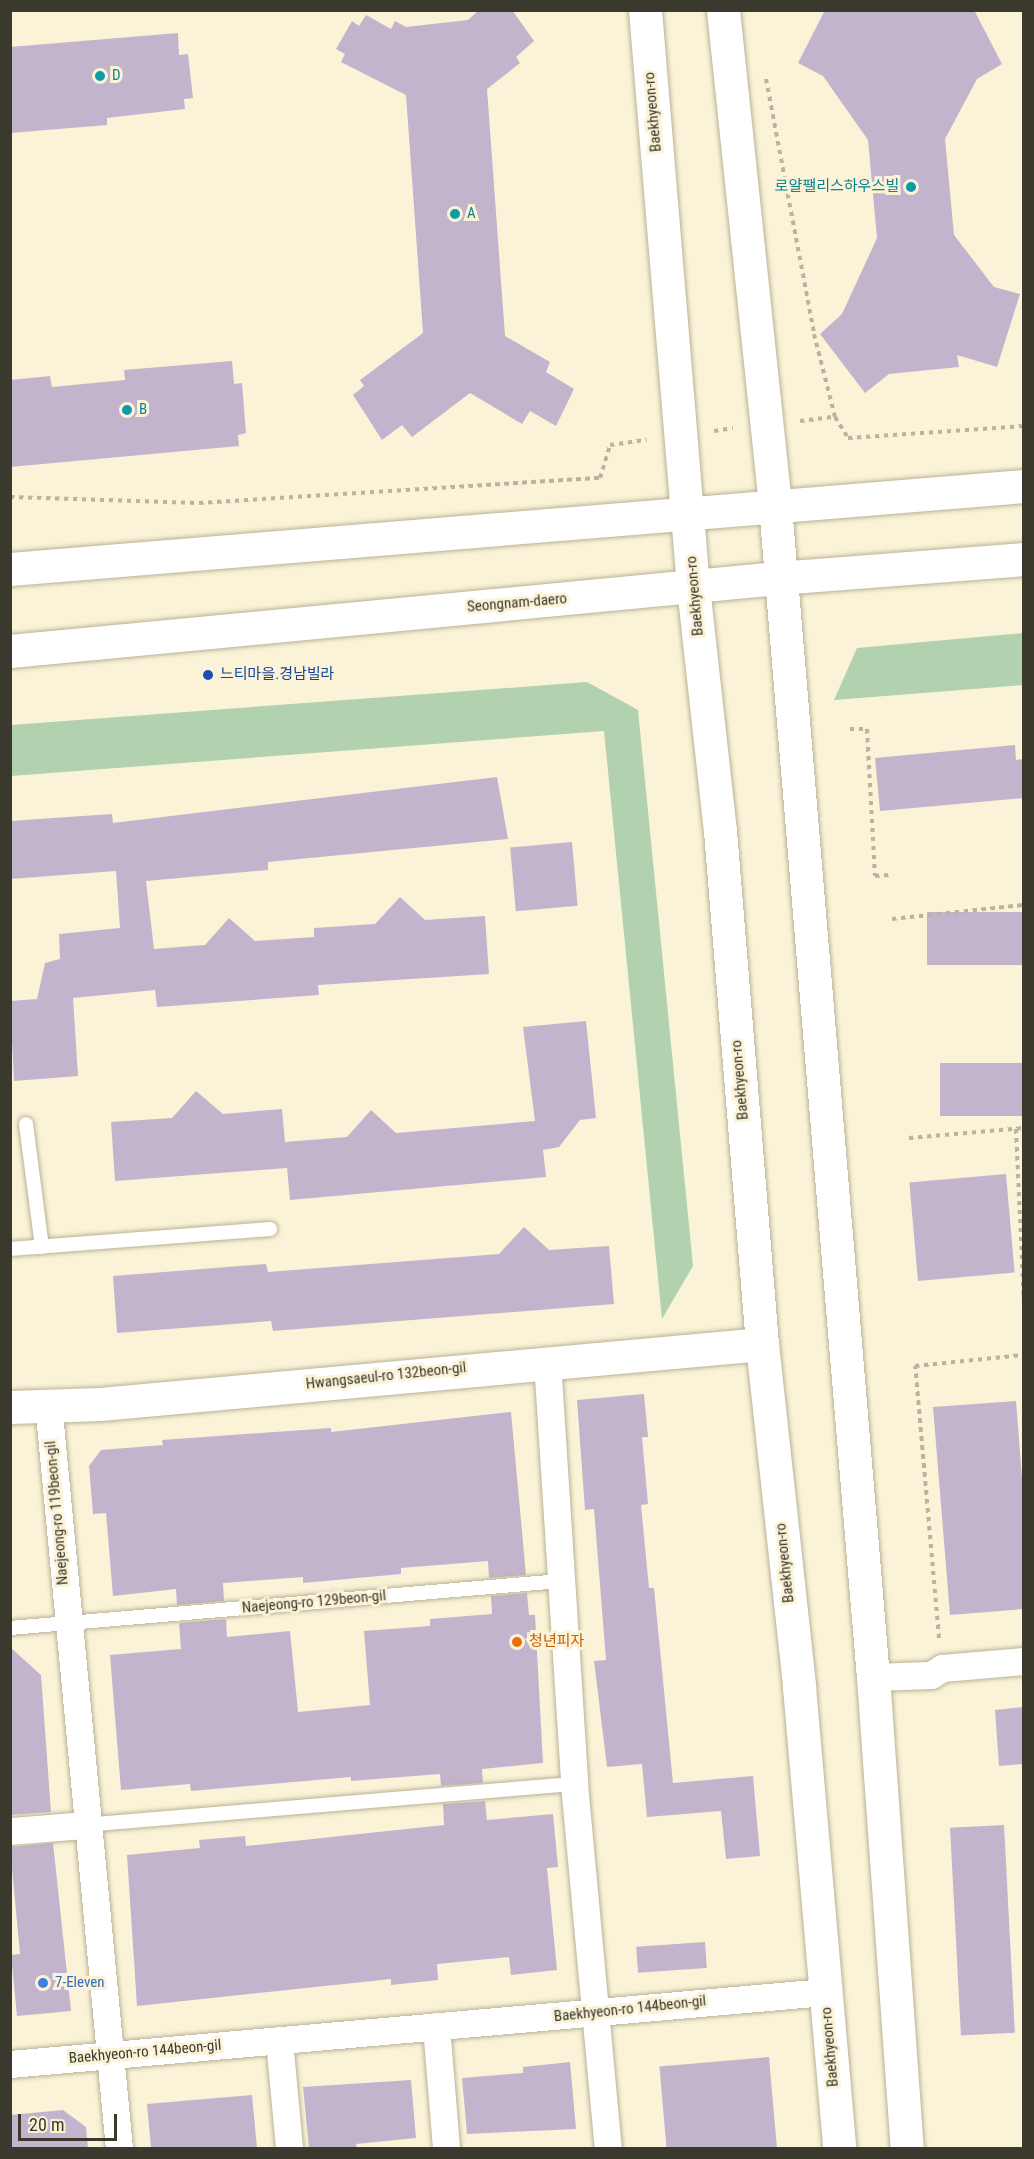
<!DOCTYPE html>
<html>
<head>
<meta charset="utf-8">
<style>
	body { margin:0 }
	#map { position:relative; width:1034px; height:2159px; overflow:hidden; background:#fbf3d7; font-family:"Roboto Condensed","Noto Sans KR",sans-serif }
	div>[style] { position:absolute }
	.green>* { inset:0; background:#b2d1af }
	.building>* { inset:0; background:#c3b4cd; transform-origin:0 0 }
	.path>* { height:4px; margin-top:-2px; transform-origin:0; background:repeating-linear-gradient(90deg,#bab39d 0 4.5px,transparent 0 9px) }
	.roads { filter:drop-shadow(0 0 2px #b9b297) drop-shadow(0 0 2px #b9b297) }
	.service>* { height:14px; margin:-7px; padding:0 7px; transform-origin:7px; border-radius:7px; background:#fff }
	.minor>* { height:27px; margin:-13.5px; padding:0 13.5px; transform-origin:13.5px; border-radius:13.5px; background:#fff }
	.tertiary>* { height:33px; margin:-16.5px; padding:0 16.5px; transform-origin:16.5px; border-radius:16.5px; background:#fff }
	.secondary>* { height:33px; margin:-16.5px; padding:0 16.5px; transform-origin:16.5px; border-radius:16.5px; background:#fff }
	.primary>* { height:33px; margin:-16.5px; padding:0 16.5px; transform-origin:16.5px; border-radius:16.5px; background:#fff }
	.dots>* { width:16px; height:16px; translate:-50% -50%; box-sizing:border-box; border:3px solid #fbf3d7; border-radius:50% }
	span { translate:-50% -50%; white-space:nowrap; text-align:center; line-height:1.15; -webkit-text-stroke:6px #fbf3d7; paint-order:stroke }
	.culture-label { font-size:15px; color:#0d838f }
	.left { translate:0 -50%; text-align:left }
	.right { translate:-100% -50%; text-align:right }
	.street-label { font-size:15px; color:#3b382d }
	.transit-label { font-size:15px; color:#164399 }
	.food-label { font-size:15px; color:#c56008 }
	.shop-label { font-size:15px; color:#366cbe }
	.frame { position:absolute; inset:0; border:12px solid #3b382d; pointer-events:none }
	.scale { position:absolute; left:18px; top:2114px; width:99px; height:27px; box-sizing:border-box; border:3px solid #3b382d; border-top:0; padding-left:8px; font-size:18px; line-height:21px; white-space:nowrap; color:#3b382d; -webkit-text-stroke:4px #fbf3d7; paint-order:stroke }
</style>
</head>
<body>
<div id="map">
	<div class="green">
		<div style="clip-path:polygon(1023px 633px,1023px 685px,834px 700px,857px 648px)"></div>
		<div style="clip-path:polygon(587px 682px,638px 710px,693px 1266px,662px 1319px,604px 731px,11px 776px,11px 725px)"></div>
	</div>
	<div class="building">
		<div style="clip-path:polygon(479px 10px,512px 10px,534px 41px,516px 57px,520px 63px,487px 89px,505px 336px,550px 362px,546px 372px,574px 389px,556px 426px,530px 411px,522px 424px,470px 393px,412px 437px,402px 425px,382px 440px,353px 395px,364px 386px,360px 380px,423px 333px,406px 95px,341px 62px,345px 54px,336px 49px,352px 21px,359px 26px,366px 15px,391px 29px,395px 21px,406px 27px,468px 20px)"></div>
		<div style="clip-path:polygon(825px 10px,974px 10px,1002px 64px,977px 79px,945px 139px,954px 235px,994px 287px,1020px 294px,997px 367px,957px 355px,959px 367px,889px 374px,865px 393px,820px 334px,842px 314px,877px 238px,868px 140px,823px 76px,798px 63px)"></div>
		<div style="clip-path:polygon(178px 33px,179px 55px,188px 54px,193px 98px,184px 99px,185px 109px,107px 118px,107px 125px,10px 133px,10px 47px)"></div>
		<div style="clip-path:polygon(232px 361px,234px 384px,242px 383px,246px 433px,238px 435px,239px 446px,10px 467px,10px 380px,50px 376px,52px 387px,125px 380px,124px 370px)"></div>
		<div style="clip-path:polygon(1015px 745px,1016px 760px,1023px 759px,1023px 798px,880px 811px,875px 758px)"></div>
		<div style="clip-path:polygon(497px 777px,508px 839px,268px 862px,268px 870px,146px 881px,154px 949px,205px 945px,229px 918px,255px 941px,314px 937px,314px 928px,375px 924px,400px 897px,425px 920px,485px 916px,489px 974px,318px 985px,319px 995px,157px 1007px,155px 990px,73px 998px,78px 1076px,14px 1081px,10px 1001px,37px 999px,45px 963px,60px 959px,59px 934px,120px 928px,116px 871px,10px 879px,10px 821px,112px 814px,113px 823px)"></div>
		<div style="left:572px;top:842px;width:64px;height:62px;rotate:85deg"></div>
		<div style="left:1023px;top:912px;width:53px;height:96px;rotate:90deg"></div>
		<div style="clip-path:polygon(586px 1021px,596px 1118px,580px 1120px,559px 1147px,543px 1150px,546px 1177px,290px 1200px,287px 1168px,115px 1181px,111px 1122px,172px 1118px,196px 1091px,223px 1114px,282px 1109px,285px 1142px,347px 1137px,371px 1110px,396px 1133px,535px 1121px,523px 1027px)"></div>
		<div style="left:1023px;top:1063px;width:53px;height:83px;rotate:90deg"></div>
		<div style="left:1006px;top:1174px;width:99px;height:97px;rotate:85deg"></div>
		<div style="clip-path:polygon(524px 1227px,549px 1250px,609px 1246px,614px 1304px,273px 1331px,271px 1321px,117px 1333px,113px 1276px,266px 1264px,268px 1272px,499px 1254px)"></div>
		<div style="clip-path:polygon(644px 1394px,648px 1437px,642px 1437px,648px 1504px,641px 1505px,649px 1588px,654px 1588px,673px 1783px,753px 1776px,760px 1856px,726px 1859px,721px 1811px,647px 1817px,642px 1764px,607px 1767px,594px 1661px,606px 1660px,594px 1509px,585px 1510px,577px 1400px)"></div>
		<div style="clip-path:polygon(1016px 1401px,1023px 1491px,1023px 1609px,950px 1615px,933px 1407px)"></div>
		<div style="clip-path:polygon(511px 1412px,526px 1575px,489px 1578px,488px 1561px,401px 1568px,401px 1574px,303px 1583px,303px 1577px,223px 1583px,224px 1601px,177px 1605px,176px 1589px,113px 1596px,106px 1513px,93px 1514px,89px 1466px,101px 1450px,163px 1445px,162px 1440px,331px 1428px,331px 1432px)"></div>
		<div style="clip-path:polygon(527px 1593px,529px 1615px,535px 1615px,543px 1763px,482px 1769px,483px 1783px,441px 1786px,440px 1774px,351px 1781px,351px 1777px,191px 1791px,190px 1784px,121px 1790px,110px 1655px,181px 1649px,179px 1623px,226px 1619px,227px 1637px,290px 1631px,298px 1712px,370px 1705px,364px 1631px,430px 1626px,430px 1619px,492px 1614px,491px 1596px)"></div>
		<div style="clip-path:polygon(10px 1647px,41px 1675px,51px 1812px,10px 1815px)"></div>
		<div style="clip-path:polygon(1023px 1707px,1023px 1764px,999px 1766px,995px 1710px)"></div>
		<div style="clip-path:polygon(485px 1801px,487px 1820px,553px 1814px,558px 1867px,547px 1868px,557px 1970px,511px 1975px,509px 1957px,437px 1964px,438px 1980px,391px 1985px,391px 1979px,137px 2006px,127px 1855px,200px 1848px,199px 1840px,245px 1836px,246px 1846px,444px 1825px,443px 1804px)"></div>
		<div style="left:1004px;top:1825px;width:208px;height:54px;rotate:87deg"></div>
		<div style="clip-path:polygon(53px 1843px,71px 2011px,17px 2016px,11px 1955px,20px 1954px,10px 1847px)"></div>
		<div style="left:705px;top:1942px;width:26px;height:69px;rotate:86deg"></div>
		<div style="left:769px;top:2057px;width:91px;height:110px;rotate:85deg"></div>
		<div style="clip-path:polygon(570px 2062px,576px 2129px,467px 2134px,462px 2078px,523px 2073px,523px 2067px)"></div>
		<div style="clip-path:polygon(411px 2080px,416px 2138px,356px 2144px,357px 2148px,309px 2148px,303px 2087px)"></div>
		<div style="clip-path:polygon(252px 2095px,257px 2148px,151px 2148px,147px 2104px)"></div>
		<div style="clip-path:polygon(63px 2110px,86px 2127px,88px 2148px,10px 2148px,10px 2115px)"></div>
	</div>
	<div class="path">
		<div style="left:766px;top:79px;width:259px;rotate:79.3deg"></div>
		<div style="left:814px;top:334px;width:86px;rotate:75.8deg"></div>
		<div style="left:835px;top:417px;width:25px;rotate:58deg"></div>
		<div style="left:848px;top:438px;width:176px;rotate:-3.9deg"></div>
		<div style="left:800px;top:421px;width:35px;rotate:-7deg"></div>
		<div style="left:714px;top:431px;width:19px;rotate:-9deg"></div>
		<div style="left:10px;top:497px;width:189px;rotate:1.8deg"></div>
		<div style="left:199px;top:503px;width:402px;rotate:-3.6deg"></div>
		<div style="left:600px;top:478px;width:34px;rotate:-73deg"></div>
		<div style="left:610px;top:445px;width:37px;rotate:-8deg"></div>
		<div style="left:850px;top:729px;width:17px"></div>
		<div style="left:867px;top:729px;width:147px;rotate:86.9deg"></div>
		<div style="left:875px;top:876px;width:15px;rotate:-4deg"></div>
		<div style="left:892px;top:919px;width:133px;rotate:-6.1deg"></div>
		<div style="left:1016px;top:1129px;width:177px;rotate:87.4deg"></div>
		<div style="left:909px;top:1138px;width:115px;rotate:-5deg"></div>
		<div style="left:939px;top:1638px;width:273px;rotate:-95deg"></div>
		<div style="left:915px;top:1366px;width:110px;rotate:-5.8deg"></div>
	</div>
	<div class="roads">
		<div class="service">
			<div style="left:26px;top:1124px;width:124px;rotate:82.6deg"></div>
			<div style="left:10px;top:1249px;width:261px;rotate:-4.4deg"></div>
			<div style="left:10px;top:1628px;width:552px;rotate:-4.88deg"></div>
			<div style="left:85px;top:1825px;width:491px;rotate:-4.8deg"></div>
		</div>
		<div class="minor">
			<div style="left:547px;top:1361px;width:424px;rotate:86.3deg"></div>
			<div style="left:574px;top:1784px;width:366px;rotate:84.7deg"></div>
			<div style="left:48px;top:1403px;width:748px;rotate:84.56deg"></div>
			<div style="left:873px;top:1677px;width:58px;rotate:-2deg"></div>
			<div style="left:931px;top:1675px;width:13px;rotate:-32deg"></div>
			<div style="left:942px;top:1668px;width:82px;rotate:-4.9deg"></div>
			<div style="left:10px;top:1831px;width:75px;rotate:-4.6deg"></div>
			<div style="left:436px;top:2026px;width:122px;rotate:85.3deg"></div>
			<div style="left:279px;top:2040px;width:108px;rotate:84.7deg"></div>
			<div style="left:10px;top:2064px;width:818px;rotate:-5.05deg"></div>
		</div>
		<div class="tertiary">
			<div style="left:10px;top:1407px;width:90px;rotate:-1.9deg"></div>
			<div style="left:100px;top:1404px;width:665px;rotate:-5.18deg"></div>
		</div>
		<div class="secondary">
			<div style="left:645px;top:10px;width:579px;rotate:85.24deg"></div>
			<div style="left:693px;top:587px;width:245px;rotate:83.7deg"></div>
			<div style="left:720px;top:831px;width:515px;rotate:85.32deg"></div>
			<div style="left:762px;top:1344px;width:345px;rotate:83.8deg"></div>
			<div style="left:799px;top:1687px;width:463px;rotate:85deg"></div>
			<div style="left:723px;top:10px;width:499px;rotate:84deg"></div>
			<div style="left:775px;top:506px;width:1175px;rotate:85.22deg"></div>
			<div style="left:873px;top:1677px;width:472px;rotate:85.9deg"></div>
		</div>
		<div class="primary">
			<div style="left:10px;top:569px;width:1017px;rotate:-4.68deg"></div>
			<div style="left:10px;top:651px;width:771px;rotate:-5.43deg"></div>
			<div style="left:778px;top:578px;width:247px;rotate:-4.4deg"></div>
		</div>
	</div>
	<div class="dots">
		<div style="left:100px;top:76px;background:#0f9aa8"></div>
		<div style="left:911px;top:187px;background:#0f9aa8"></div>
		<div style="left:455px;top:214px;background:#0f9aa8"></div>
		<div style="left:127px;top:410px;background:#0f9aa8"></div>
		<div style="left:208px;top:675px;background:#1a4fb4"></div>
		<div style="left:517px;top:1642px;background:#e8710a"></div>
		<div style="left:43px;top:1983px;background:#3f7fe0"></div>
	</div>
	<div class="culture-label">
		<span class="left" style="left:112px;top:76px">D</span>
		<span class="right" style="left:899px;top:187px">로얄팰리스하우스빌</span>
		<span class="left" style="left:467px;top:214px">A</span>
		<span class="left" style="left:139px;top:410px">B</span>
	</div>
	<div class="street-label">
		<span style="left:653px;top:112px;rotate:-95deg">Baekhyeon-ro</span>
		<span style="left:695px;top:596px;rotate:-95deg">Baekhyeon-ro</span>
		<span style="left:517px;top:603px;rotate:-5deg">Seongnam-daero</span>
		<span style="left:740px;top:1080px;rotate:-95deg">Baekhyeon-ro</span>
		<span style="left:386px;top:1376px;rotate:-6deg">Hwangsaeul-ro 132beon-gil</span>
		<span style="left:57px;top:1513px;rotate:-95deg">Naejeong-ro 119beon-gil</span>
		<span style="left:785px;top:1563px;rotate:-96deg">Baekhyeon-ro</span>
		<span style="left:314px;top:1602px;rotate:-5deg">Naejeong-ro 129beon-gil</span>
		<span style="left:630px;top:2009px;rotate:-6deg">Baekhyeon-ro 144beon-gil</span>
		<span style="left:830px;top:2047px;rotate:-95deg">Baekhyeon-ro</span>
		<span style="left:145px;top:2052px;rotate:-5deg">Baekhyeon-ro 144beon-gil</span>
	</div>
	<div class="transit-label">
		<span class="left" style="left:220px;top:675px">느티마을.경남빌라</span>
	</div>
	<div class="food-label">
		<span class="left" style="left:529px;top:1642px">청년피자</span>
	</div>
	<div class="shop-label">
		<span class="left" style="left:55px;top:1983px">7-Eleven</span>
	</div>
	<div class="frame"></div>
	<div class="scale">20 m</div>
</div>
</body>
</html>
